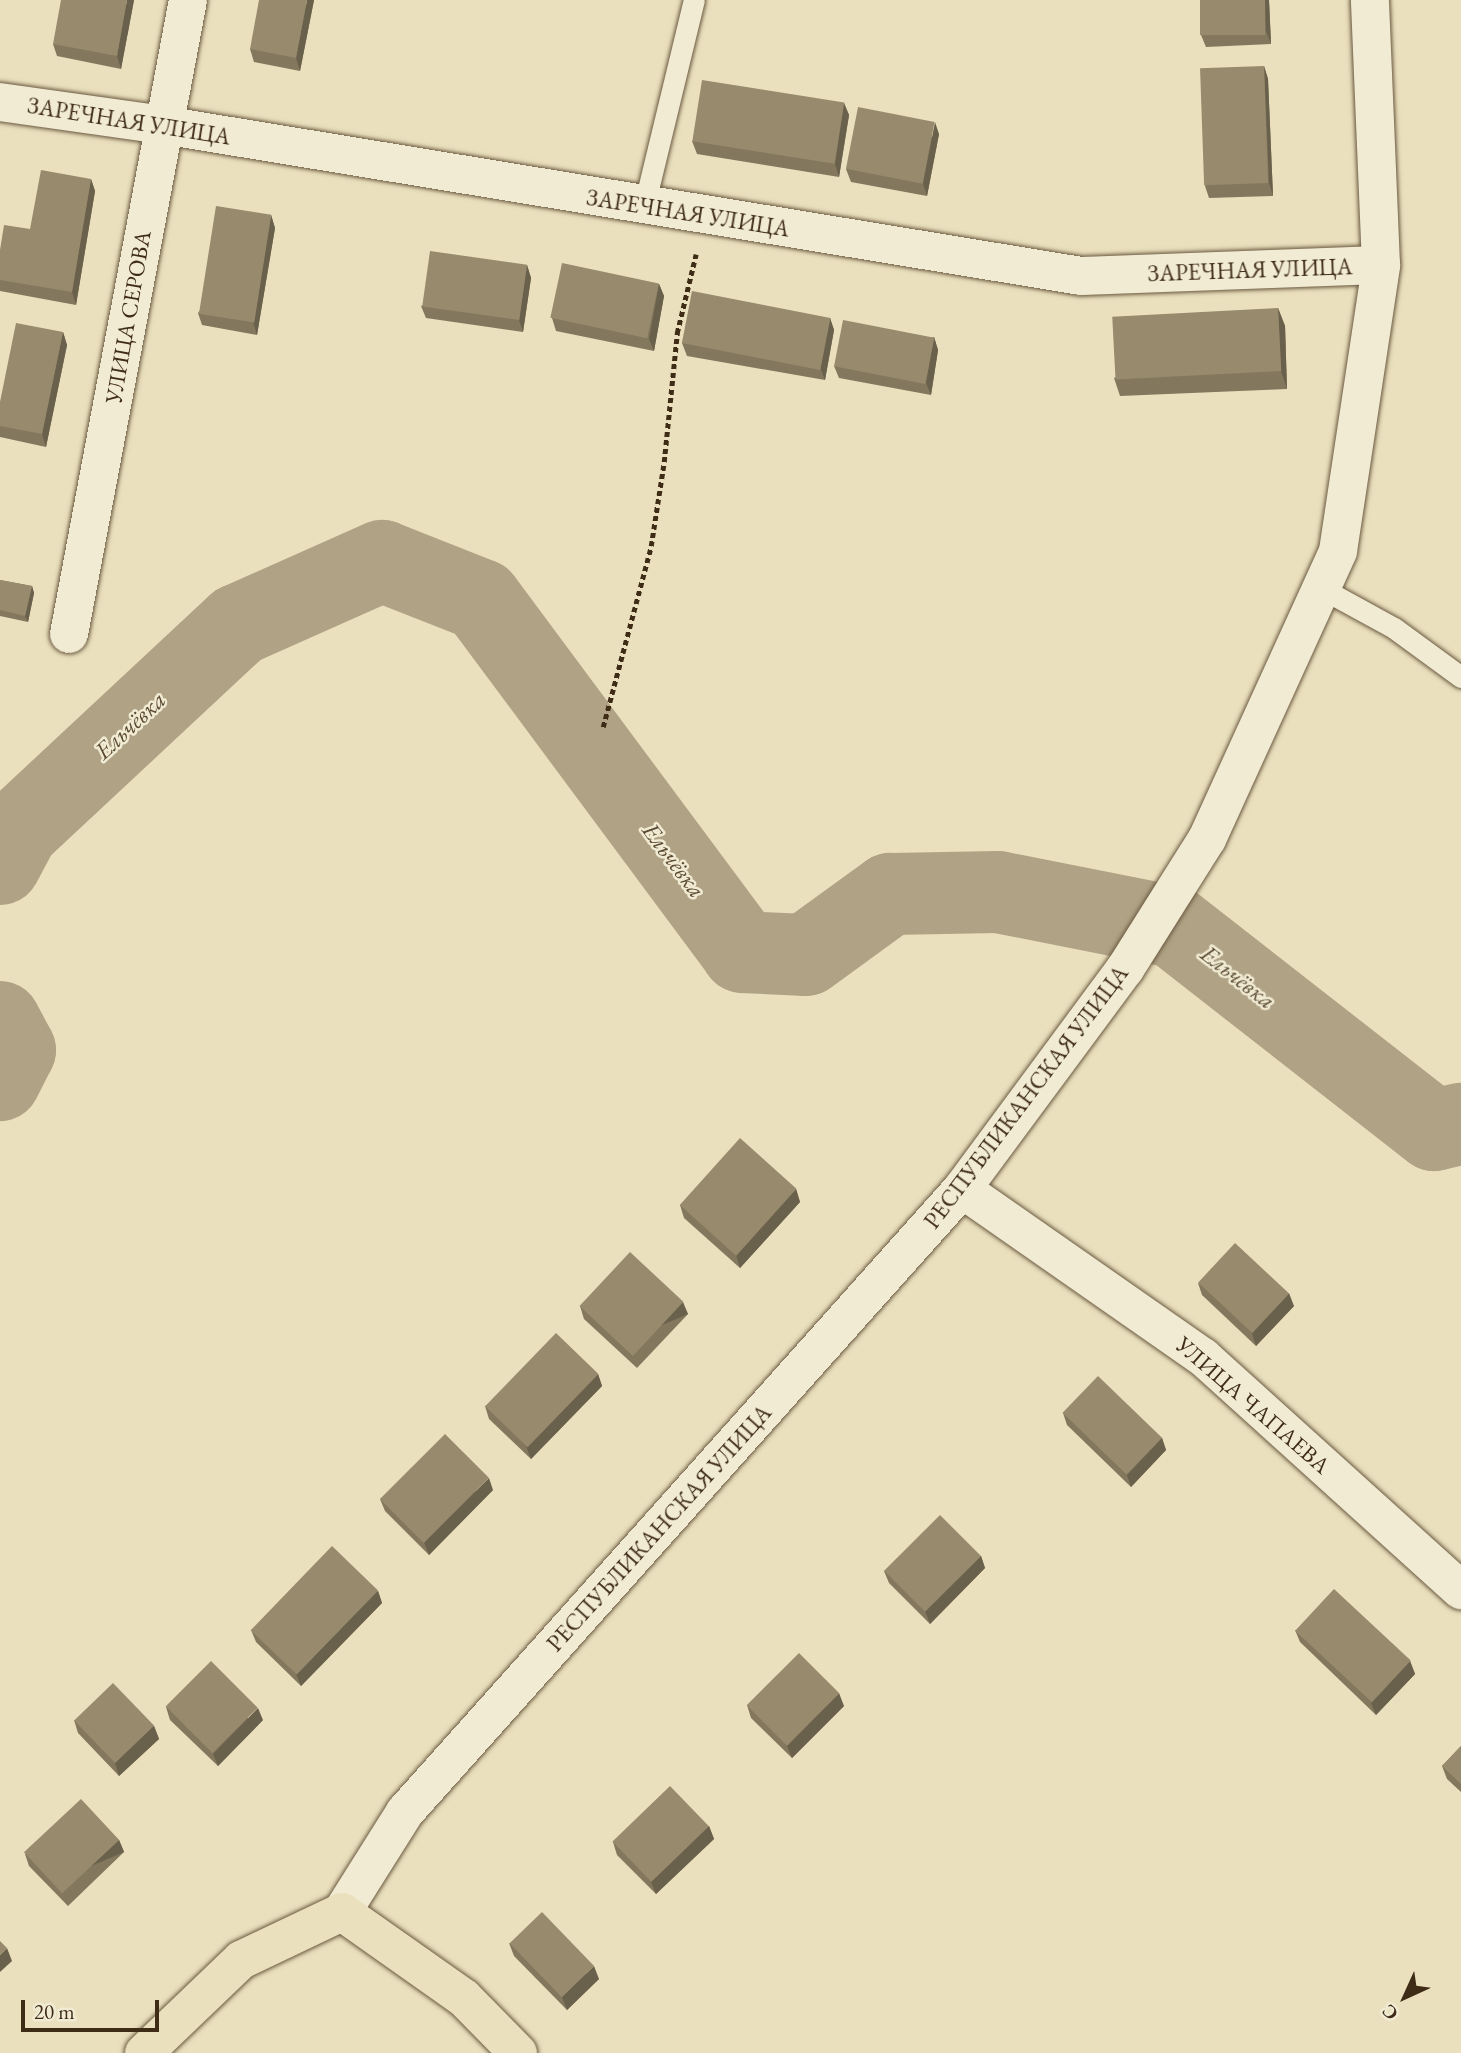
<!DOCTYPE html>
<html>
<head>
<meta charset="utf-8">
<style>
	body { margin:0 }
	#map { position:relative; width:1461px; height:2053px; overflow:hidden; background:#eae0bd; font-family:"EB Garamond",serif }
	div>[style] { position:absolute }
	.river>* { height:82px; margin:-41px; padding:0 41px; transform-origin:41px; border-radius:41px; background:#b0a385 }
	.path>* { height:4.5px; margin-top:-2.25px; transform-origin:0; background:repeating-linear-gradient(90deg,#3f2c17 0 5px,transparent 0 8.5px) }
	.roads { filter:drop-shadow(0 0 2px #6a5940) drop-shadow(0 0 2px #6a5940) }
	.service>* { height:21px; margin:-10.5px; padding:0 10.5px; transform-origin:10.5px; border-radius:10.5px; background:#f1ebd4 }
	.minor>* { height:38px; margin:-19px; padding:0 19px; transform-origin:19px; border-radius:19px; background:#f1ebd4 }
	.primary>* { height:38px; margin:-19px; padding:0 19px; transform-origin:19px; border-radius:19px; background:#eae0bd }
	.wall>* { inset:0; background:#83775e }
	.shaded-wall>* { inset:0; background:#6a614c; transform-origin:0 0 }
	.building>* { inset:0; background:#988a6d; transform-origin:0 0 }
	span { translate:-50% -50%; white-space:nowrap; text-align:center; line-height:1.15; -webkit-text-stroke:5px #f1ebd4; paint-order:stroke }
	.street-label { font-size:23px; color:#3f2c17 }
	.water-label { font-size:24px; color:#5b4a32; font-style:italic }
	.north { position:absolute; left:1370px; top:1962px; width:70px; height:70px; -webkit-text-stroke:5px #f1ebd4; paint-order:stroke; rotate:225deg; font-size:19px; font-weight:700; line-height:28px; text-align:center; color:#3f2c17 }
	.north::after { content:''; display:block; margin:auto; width:24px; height:32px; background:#3f2c17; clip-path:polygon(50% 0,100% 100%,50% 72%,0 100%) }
	.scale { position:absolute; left:21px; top:2000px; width:138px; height:32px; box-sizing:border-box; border:4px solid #3f2c17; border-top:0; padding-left:9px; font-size:21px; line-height:24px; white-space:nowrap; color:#3f2c17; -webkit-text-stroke:5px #f1ebd4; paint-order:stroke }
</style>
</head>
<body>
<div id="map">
	<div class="river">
		<div style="left:0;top:864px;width:38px;rotate:-62deg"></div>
		<div style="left:18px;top:830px;width:301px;rotate:-43deg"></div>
		<div style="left:238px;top:625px;width:158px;rotate:-24deg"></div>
		<div style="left:382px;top:561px;width:106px;rotate:21.5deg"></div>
		<div style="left:481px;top:600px;width:438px;rotate:53.4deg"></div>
		<div style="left:742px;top:952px;width:64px;rotate:2.7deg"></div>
		<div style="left:806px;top:955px;width:104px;rotate:-36deg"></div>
		<div style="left:890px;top:894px;width:108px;rotate:-1.1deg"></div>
		<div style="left:998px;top:892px;width:179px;rotate:11.2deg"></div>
		<div style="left:1174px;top:927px;width:330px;rotate:38deg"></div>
		<div style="left:1434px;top:1130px;width:28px;rotate:-13deg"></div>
		<div style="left:0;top:1022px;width:32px;rotate:62deg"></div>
		<div style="left:15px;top:1050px;width:34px;rotate:117deg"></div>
	</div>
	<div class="path">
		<div style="left:603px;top:727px;width:187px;rotate:-75.1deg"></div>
		<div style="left:651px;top:546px;width:85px;rotate:-81.2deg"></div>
		<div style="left:664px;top:462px;width:130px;rotate:-84.2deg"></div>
		<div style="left:677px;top:333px;width:81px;rotate:-76.5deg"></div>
	</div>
	<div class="roads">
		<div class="service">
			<div style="left:644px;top:206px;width:212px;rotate:-76.4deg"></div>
			<div style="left:1321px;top:588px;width:83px;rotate:28.7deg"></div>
			<div style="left:1394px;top:628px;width:83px;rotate:36.2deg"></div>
		</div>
		<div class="minor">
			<div style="left:0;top:102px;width:165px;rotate:8deg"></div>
			<div style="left:163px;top:125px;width:930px;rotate:9.34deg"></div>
			<div style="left:1081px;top:276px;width:300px;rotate:-2.1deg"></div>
			<div style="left:69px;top:634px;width:645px;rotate:-79.37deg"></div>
			<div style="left:962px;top:1189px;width:294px;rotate:34.9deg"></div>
			<div style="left:1203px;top:1357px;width:348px;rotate:42.1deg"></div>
			<div style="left:342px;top:1912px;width:118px;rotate:-57.8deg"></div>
			<div style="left:405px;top:1812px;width:836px;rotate:-48.2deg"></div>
			<div style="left:962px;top:1189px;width:274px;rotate:-53.5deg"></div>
			<div style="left:1125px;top:969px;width:154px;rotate:-57.8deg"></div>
			<div style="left:1207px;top:839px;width:316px;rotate:-65.5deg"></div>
			<div style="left:1338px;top:551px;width:289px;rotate:-81.4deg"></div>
			<div style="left:1381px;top:265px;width:265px;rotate:-92.4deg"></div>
		</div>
		<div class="primary">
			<div style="left:144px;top:2053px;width:134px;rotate:-43.8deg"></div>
			<div style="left:241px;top:1960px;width:112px;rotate:-25.4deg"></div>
			<div style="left:342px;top:1912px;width:149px;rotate:35.2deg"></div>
			<div style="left:464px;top:1998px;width:77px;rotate:45.5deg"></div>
		</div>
	</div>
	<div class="wall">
		<div style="clip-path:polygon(134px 0,121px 69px,57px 56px,53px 44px)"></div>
		<div style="clip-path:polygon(314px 0,300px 71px,254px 62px,250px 49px)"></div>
		<div style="clip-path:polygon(1200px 0,1269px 0,1271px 44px,1206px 47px,1201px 35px)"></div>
		<div style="clip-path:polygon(1264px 66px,1268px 79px,1273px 196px,1209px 198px,1205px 186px)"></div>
		<div style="clip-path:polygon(844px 103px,849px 115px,839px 177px,697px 154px,692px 141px)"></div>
		<div style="clip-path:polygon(939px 134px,927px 196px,851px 182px,846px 169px)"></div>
		<div style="clip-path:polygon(91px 179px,95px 191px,76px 305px,0 291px,0 250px,30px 229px)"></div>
		<div style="clip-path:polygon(271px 215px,275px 228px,257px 335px,202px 325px,198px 313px)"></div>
		<div style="clip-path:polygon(527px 265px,531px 278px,523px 332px,426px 318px,421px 306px)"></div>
		<div style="clip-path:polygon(659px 284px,664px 296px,654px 351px,556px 331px,552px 318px)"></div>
		<div style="clip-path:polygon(1278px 308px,1285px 326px,1287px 389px,1120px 396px,1114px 378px)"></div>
		<div style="clip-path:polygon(830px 318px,834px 330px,825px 380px,687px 356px,682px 343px)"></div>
		<div style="clip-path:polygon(63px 332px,67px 345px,46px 447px,0 437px,0 402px)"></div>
		<div style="clip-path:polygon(934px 337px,938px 350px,931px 395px,839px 378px,834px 366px)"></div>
		<div style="clip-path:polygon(0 580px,32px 586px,34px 593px,28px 622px,0 616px)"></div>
		<div style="clip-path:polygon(796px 1189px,800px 1202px,740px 1268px,684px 1218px,680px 1205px)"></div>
		<div style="clip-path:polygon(1198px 1283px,1294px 1306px,1256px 1346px,1202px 1295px)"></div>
		<div style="clip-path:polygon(580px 1306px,688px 1314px,637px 1368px,584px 1319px)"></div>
		<div style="clip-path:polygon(598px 1374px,602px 1386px,531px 1459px,489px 1419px,485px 1406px)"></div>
		<div style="clip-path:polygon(1063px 1413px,1162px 1438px,1166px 1450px,1131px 1487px,1067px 1425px)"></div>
		<div style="clip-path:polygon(493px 1490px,429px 1555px,385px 1511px,380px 1499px)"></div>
		<div style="clip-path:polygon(981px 1556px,985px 1568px,930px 1624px,889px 1583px,884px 1571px)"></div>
		<div style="clip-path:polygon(378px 1591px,382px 1603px,301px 1686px,256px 1642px,251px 1630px)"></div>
		<div style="clip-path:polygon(1295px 1630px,1410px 1661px,1415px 1674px,1376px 1715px,1300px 1642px)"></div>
		<div style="clip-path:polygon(747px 1705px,844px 1706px,792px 1758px,751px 1718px)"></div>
		<div style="clip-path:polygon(166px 1707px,263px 1720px,218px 1766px,170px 1720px)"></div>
		<div style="clip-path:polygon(74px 1720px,154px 1726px,159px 1739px,119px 1776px,78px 1733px)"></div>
		<div style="clip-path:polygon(1461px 1746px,1461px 1792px,1447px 1779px,1442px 1766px)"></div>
		<div style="clip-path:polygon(709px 1826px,714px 1839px,656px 1894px,617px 1855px,613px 1842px)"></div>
		<div style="clip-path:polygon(119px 1840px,124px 1852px,68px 1906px,29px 1866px,25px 1854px)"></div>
		<div style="clip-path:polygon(509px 1943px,599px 1979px,567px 2010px,514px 1956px)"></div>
	</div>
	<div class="shaded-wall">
		<div style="clip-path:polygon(127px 0,134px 0,121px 69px,117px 56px)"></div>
		<div style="clip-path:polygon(307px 0,314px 0,300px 71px,296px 58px)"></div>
		<div style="clip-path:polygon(1265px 0,1269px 0,1271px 44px,1266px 31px)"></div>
		<div style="clip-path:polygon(1264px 66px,1268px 79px,1273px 196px,1269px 183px)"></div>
		<div style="clip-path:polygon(844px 103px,849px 115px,839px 177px,835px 164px)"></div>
		<div style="clip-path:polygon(935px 122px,939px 134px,927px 196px,923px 184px)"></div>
		<div style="clip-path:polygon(91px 179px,95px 191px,76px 305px,72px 292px)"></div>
		<div style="clip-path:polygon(271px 215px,275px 228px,257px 335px,253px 322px)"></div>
		<div style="clip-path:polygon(527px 265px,531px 278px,523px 332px,519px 320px)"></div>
		<div style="clip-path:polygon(659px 284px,664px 296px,654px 351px,649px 339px)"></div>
		<div style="clip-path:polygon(1278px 308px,1285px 326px,1287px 389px,1281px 371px)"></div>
		<div style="clip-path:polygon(830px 318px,834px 330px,825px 380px,820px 367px)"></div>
		<div style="clip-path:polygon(63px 332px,67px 345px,46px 447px,42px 434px)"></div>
		<div style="clip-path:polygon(934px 337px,938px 350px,931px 395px,926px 383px)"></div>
		<div style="clip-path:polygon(32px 586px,34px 593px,28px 622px,25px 616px)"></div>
		<div style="clip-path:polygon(796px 1189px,800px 1202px,740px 1268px,736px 1255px)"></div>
		<div style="clip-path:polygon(1289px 1293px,1294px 1306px,1256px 1346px,1252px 1333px)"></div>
		<div style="left:683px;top:1302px;width:13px;height:74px;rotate:67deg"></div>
		<div style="clip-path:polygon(598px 1374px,602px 1386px,531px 1459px,526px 1446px)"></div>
		<div style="clip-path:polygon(1162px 1438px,1166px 1450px,1131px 1487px,1127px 1475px)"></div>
		<div style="clip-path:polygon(489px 1478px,493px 1490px,429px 1555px,424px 1542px)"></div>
		<div style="clip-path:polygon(981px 1556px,985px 1568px,930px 1624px,925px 1611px)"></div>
		<div style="clip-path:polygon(378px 1591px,382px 1603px,301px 1686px,296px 1674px)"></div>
		<div style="clip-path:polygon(1410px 1661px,1415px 1674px,1376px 1715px,1371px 1703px)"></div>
		<div style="clip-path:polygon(839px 1693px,844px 1706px,792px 1758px,787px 1746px)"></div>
		<div style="clip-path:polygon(258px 1708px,263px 1720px,218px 1766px,213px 1754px)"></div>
		<div style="clip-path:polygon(154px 1726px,159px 1739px,119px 1776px,115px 1763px)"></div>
		<div style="clip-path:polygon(709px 1826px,714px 1839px,656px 1894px,651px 1882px)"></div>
		<div style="left:119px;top:1840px;width:13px;height:78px;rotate:67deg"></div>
		<div style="clip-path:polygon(7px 1948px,12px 1961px,0 1972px,0 1955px)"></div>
		<div style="clip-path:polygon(594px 1966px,599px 1979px,567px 2010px,562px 1997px)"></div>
	</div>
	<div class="building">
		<div style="clip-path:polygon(61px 0,127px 0,117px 56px,53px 44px)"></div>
		<div style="clip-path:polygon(259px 0,307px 0,296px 58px,250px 49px)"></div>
		<div style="left:1200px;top:0;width:65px;height:35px"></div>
		<div style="left:1264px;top:66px;width:117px;height:64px;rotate:88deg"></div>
		<div style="left:702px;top:80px;width:144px;height:62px;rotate:9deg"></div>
		<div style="left:858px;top:107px;width:78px;height:63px;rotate:11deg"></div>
		<div style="clip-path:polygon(41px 170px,91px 179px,72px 292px,0 280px,0 250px,4px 225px,30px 229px)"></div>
		<div style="left:216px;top:206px;width:56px;height:109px;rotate:9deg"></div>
		<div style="left:430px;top:251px;width:98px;height:56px;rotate:8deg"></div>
		<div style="left:562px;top:263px;width:99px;height:56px;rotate:12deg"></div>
		<div style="left:692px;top:291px;width:141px;height:53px;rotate:11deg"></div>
		<div style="left:1278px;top:308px;width:63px;height:166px;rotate:87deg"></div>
		<div style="left:843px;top:320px;width:93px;height:47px;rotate:11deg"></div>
		<div style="clip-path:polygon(16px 323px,63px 332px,42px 434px,0 426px,0 402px)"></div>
		<div style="clip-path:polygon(0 580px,32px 586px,25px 616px,0 610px)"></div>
		<div style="left:740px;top:1138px;width:76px;height:90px;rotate:42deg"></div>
		<div style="left:1235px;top:1243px;width:74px;height:54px;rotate:43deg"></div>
		<div style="left:630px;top:1252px;width:73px;height:74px;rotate:43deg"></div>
		<div style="left:556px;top:1333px;width:59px;height:102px;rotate:44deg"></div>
		<div style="left:1098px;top:1376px;width:89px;height:51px;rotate:44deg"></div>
		<div style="left:445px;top:1434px;width:62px;height:92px;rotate:45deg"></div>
		<div style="left:940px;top:1515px;width:58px;height:79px;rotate:45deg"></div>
		<div style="left:332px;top:1546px;width:64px;height:117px;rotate:44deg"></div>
		<div style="left:1334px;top:1589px;width:105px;height:57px;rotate:43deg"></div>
		<div style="left:799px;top:1653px;width:57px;height:74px;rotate:45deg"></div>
		<div style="left:211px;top:1661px;width:66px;height:64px;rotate:45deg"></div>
		<div style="left:113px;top:1683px;width:59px;height:54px;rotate:46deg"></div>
		<div style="clip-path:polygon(1461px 1746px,1461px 1784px,1442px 1766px)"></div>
		<div style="left:670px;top:1786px;width:56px;height:80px;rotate:46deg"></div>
		<div style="left:81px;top:1799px;width:56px;height:78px;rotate:47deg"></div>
		<div style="left:542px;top:1912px;width:75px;height:45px;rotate:46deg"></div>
		<div style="clip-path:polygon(0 1941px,7px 1948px,0 1955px)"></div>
	</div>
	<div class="street-label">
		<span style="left:129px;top:121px;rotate:9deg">ЗАРЕЧНАЯ УЛИЦА</span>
		<span style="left:688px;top:213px;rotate:9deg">ЗАРЕЧНАЯ УЛИЦА</span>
		<span style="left:1250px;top:270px;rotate:-2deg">ЗАРЕЧНАЯ УЛИЦА</span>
		<span style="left:128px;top:317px;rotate:-80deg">УЛИЦА СЕРОВА</span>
		<span style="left:1026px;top:1097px;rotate:-53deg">РЕСПУБЛИКАНСКАЯ УЛИЦА</span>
		<span style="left:1253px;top:1405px;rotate:41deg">УЛИЦА ЧАПАЕВА</span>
		<span style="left:659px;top:1528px;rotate:-48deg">РЕСПУБЛИКАНСКАЯ УЛИЦА</span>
	</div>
	<div class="water-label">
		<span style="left:130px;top:725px;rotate:-43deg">Ельчёвка</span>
		<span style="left:674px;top:860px;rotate:53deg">Ельчёвка</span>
		<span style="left:1238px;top:977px;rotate:38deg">Ельчёвка</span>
	</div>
	<div class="north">С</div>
	<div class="scale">20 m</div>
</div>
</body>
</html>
